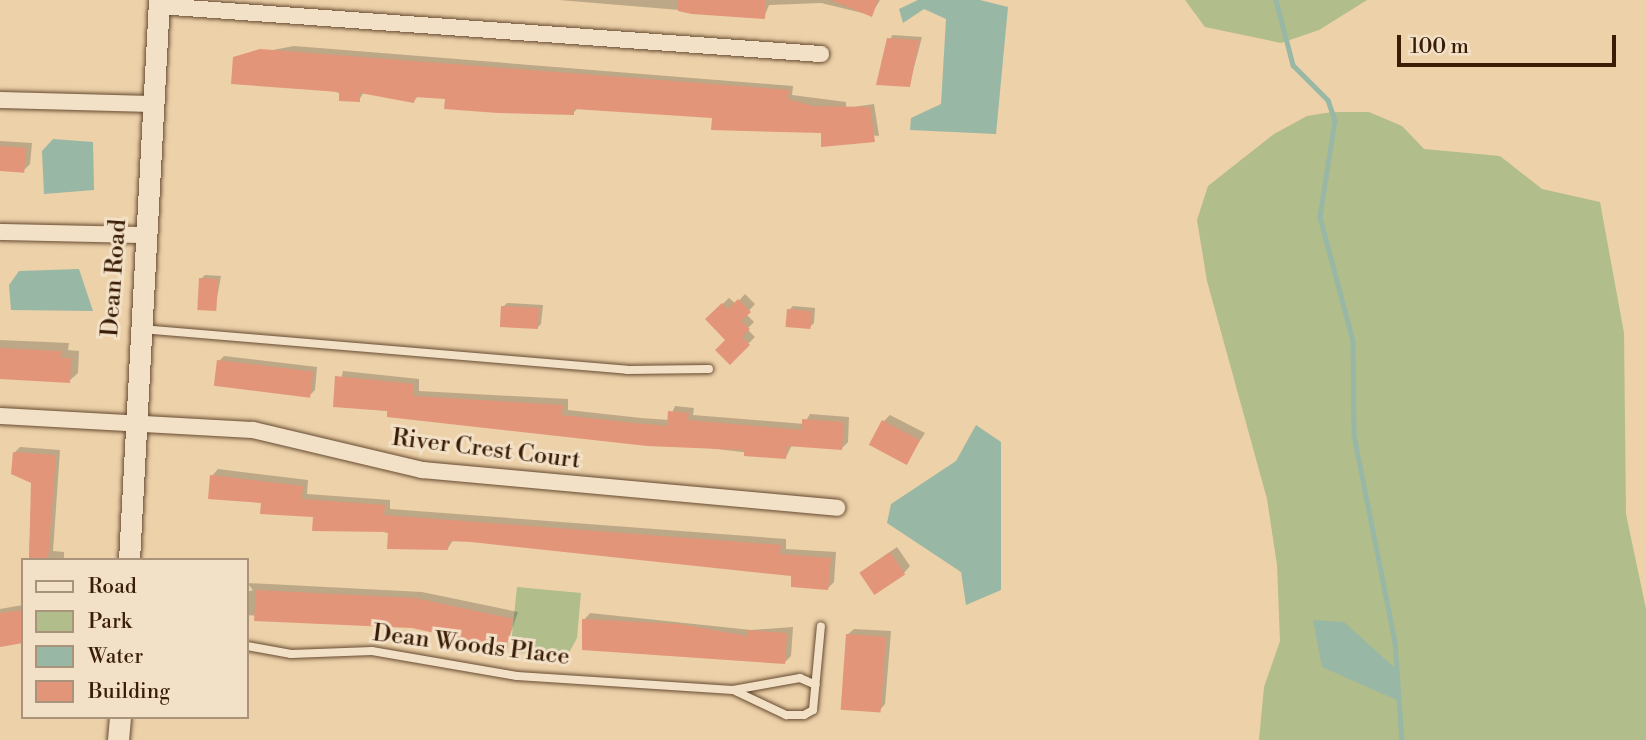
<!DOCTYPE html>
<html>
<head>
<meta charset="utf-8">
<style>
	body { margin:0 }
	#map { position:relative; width:1646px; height:740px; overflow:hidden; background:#ecd1a9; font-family:"Libre Bodoni",serif }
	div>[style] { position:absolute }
	.green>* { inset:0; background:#b2bd8c }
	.water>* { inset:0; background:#99b7a5 }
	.shadow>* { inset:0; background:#0003 }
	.stream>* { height:4.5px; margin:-2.25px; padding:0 2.25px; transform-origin:2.25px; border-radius:2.25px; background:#99b7a5 }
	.building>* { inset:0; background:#e3957a; transform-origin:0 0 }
	.roads { filter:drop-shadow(0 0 2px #664a30) drop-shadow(0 0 2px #664a30) }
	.service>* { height:8px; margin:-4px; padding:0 4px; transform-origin:4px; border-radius:4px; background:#f3e1c7 }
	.minor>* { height:16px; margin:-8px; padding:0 8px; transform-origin:8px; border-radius:8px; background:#f3e1c7 }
	.secondary>* { height:21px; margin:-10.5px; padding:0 10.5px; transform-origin:10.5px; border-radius:10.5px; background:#f3e1c7 }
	span { translate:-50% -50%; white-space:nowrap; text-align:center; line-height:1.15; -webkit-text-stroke:6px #f3e1c7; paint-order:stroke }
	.street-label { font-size:24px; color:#3a1d07 }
	.legend { position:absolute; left:21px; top:558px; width:228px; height:161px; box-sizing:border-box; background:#f3e1c7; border:2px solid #a9937a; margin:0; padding:9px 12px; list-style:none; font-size:21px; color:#3a1d07 }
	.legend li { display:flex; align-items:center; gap:14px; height:35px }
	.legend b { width:35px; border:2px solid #a9937a }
	.scale { position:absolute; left:1397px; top:35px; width:219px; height:32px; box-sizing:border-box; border:4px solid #3a1d07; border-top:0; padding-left:9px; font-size:21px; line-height:24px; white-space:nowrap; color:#3a1d07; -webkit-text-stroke:5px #f3e1c7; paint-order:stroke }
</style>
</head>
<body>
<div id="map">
	<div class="green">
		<div style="clip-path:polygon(1185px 0,1367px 0,1319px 30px,1281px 43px,1205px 27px)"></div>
		<div style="clip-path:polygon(1332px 112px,1369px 112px,1402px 126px,1424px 149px,1500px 156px,1542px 189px,1600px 202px,1624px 333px,1626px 514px,1646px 609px,1646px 740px,1259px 740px,1264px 687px,1280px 641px,1277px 565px,1267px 499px,1207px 281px,1197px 220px,1208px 186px,1274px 134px,1307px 116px)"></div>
		<div style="clip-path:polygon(517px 587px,581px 593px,577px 638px,565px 660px,545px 651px,510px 654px)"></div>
	</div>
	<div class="water">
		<div style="clip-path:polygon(918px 0,980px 0,1008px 7px,996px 134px,910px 130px,911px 118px,941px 104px,946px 19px,924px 9px,903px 23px,899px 9px)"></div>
		<div style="clip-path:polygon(53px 139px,93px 142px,94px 190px,44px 194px,42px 151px)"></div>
		<div style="clip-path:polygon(79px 269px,93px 311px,11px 310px,9px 285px,19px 271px)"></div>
		<div style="clip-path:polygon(976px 425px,1001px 442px,1001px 590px,966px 605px,961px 572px,887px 523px,891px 504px,956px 461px)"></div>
		<div style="clip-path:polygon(1313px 620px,1344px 622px,1396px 669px,1399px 701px,1322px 667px)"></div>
	</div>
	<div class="shadow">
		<div style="clip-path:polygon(559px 0,880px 0,871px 15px,821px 3px,769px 5px,764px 17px)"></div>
		<div style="clip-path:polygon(892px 35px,922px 37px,909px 86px,878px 83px)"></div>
		<div style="clip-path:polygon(294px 46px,793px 86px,792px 95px,846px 102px,846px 108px,874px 104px,879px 136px,714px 116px,578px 108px,573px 113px,419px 95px,414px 101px,364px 92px,359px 100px,235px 57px)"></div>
		<div style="clip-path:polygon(0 141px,32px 143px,30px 164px,24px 170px,0 169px)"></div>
		<div style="clip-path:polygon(205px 275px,221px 276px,215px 309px,201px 279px)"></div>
		<div style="clip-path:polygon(745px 294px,755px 304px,746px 314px,754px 322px,747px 329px,755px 337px,730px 362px,728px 340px,707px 319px,729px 298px,736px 304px)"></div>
		<div style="clip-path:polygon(507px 303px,543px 305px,541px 324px,537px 328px,503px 307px)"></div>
		<div style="clip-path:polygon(793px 306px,815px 308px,814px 323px,810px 327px,789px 310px)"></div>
		<div style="clip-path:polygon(0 340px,69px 343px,68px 350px,79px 351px,78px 373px,69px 381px,0 378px)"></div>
		<div style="clip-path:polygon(224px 356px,317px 367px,315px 390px,310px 395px,219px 361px)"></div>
		<div style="clip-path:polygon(343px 371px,419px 379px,419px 391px,568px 399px,568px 410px,641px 418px,669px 420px,675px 406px,694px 408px,693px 415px,804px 424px,810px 414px,849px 417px,848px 442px,842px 448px,792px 445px,786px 457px,335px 405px)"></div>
		<div style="clip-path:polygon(890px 415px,925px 433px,906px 462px,884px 421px)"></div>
		<div style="clip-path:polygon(20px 447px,60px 450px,53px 551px,64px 552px,64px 560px,29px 560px,32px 482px,15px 452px)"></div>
		<div style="clip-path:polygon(218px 469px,308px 480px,307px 494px,390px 500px,390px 509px,786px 539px,786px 549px,836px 552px,834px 582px,828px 588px,793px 574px,454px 539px,448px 548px,263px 502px,212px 476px)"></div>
		<div style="clip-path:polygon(897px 547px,910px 566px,904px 573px,861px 572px)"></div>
		<div style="clip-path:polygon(247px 583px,422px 592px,518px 612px,506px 647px,412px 627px,247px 615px,247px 592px,253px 590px)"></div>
		<div style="clip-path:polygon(23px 605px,23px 641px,0 645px,0 609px)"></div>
		<div style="clip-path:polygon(590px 613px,751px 630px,793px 627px,791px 656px,785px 662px,584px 620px)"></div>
		<div style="clip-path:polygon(854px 629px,891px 631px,885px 704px,879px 711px,847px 635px)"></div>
	</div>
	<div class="stream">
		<div style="left:1276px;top:0;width:67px;rotate:75.3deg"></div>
		<div style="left:1293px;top:65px;width:49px;rotate:45deg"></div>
		<div style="left:1328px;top:100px;width:21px;rotate:71deg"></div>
		<div style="left:1335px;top:120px;width:98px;rotate:98.8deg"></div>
		<div style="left:1320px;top:217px;width:128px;rotate:75.1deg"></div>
		<div style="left:1353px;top:341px;width:94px;rotate:89.4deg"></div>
		<div style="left:1354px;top:435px;width:212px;rotate:78.8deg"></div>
		<div style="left:1395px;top:643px;width:97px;rotate:85.9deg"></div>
	</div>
	<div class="building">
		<div style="clip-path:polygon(678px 0,766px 0,765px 19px,692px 14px,678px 11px)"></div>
		<div style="clip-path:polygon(831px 0,878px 0,872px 17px)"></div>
		<div style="clip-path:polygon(887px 38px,919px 40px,910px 87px,876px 85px)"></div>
		<div style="clip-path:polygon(260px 49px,789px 90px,788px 99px,813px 106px,870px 107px,875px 142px,821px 147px,821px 133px,711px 130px,712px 118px,574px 109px,574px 115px,498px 113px,444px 109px,445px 99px,415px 97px,414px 103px,360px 93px,360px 102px,339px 101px,339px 92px,231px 84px,233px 57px)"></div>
		<div style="left:0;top:146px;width:26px;height:25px;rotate:4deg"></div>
		<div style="left:199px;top:278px;width:19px;height:32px;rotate:3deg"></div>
		<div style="clip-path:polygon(738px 299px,751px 312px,741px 321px,750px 329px,742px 337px,750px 345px,730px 365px,715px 350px,725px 340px,705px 319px,722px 303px,728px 309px)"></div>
		<div style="left:501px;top:306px;width:38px;height:21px;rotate:3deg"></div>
		<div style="left:787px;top:309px;width:25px;height:18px;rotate:5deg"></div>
		<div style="clip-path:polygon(0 348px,61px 351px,61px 358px,71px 358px,70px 383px,0 379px)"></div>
		<div style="left:217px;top:360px;width:97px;height:26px;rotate:7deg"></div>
		<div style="clip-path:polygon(335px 376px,414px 384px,413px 396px,563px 405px,562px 415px,634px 423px,667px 426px,668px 411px,689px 413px,688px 420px,802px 430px,802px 419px,844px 422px,842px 450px,787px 446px,786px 459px,744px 456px,744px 450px,647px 446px,387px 417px,387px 411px,333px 407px)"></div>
		<div style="left:882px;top:420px;width:43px;height:28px;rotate:28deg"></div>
		<div style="clip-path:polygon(13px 452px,56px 455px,48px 560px,29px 560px,31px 483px,11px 474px)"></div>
		<div style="clip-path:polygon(210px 475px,303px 486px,302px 499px,385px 505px,384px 515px,781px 545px,780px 554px,831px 558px,828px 590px,791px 587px,791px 576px,471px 542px,449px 541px,448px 550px,387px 549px,388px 532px,312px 531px,313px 517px,260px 514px,261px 503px,208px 499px)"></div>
		<div style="left:890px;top:552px;width:27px;height:37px;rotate:56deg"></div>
		<div style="clip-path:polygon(256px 590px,415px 598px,513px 619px,507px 649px,412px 628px,254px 621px)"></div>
		<div style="clip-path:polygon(23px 610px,23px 643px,0 647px,0 613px)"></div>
		<div style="clip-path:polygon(582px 619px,679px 624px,747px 636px,747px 630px,787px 633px,785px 664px,582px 650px)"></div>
		<div style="left:846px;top:634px;width:40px;height:76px;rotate:4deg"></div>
	</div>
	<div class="roads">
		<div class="service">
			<div style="left:141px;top:329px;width:488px;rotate:4.8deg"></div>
			<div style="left:627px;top:370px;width:82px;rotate:-0.7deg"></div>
			<div style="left:247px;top:646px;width:45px;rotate:10.3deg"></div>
			<div style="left:291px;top:654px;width:81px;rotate:-2.1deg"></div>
			<div style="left:372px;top:651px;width:147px;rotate:9.8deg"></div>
			<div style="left:517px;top:676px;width:216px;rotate:3.7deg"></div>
			<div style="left:733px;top:690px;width:59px;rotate:25.3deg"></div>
			<div style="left:786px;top:715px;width:18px"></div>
			<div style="left:804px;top:715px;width:10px;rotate:-29deg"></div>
			<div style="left:813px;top:710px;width:84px;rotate:-84.6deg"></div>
			<div style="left:733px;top:690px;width:68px;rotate:-10.2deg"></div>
			<div style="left:800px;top:678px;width:17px;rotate:24deg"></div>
		</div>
		<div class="minor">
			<div style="left:159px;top:6px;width:664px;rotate:4.15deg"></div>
			<div style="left:0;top:100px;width:153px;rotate:1.5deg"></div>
			<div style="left:0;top:232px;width:144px;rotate:1.2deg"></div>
			<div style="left:0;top:416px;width:253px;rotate:3.2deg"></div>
			<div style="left:253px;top:430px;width:174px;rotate:13.3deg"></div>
			<div style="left:422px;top:470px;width:417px;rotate:5.2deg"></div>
		</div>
		<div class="secondary">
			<div style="left:129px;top:560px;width:561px;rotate:-86.93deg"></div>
			<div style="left:118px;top:740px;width:23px;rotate:-85deg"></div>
		</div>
	</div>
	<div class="street-label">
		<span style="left:115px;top:278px;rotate:-86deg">Dean Road</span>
		<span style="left:486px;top:450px;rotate:7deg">River Crest Court</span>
		<span style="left:471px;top:646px;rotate:7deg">Dean Woods Place</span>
	</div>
	<ul class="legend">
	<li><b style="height:9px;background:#f3e1c7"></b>Road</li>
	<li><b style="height:19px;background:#b2bd8c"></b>Park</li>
	<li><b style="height:19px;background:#99b7a5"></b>Water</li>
	<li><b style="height:19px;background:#e3957a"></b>Building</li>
	</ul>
	<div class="scale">100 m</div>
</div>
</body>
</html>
